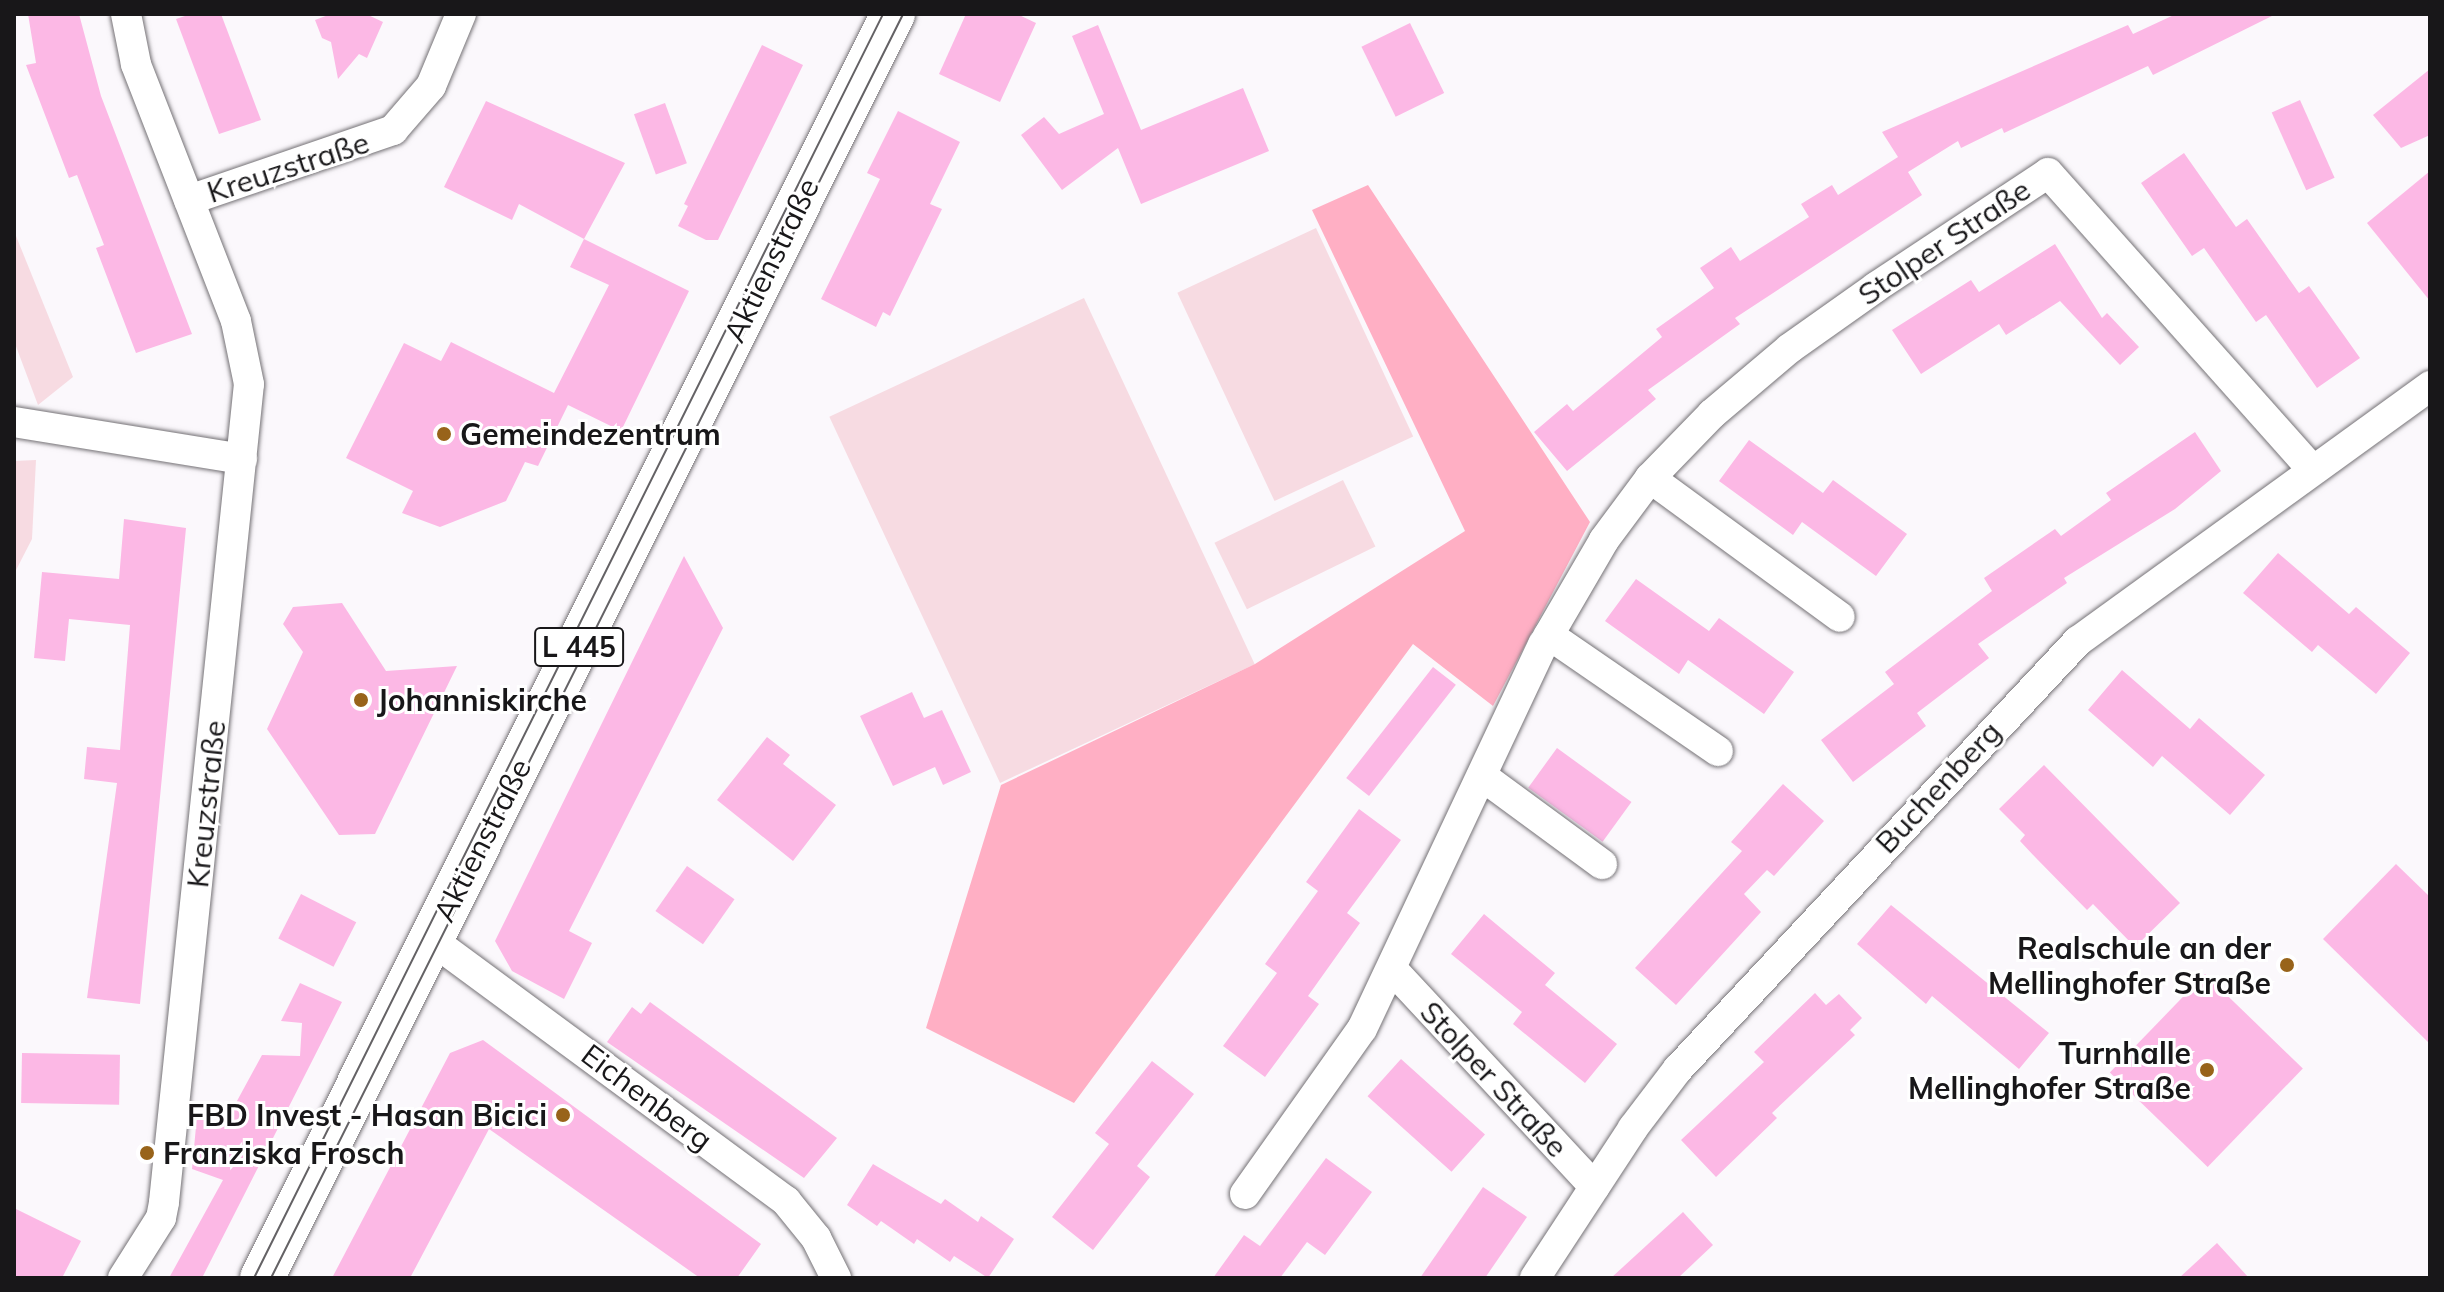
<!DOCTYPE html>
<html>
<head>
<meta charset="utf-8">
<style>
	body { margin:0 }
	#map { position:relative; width:2444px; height:1292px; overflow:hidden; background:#fbf8fc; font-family:Mulish,sans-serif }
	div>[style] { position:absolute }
	.green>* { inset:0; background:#f7dbe2; transform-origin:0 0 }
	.forest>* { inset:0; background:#ffafc4 }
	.building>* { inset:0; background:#fcb8e5; transform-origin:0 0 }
	.roads { filter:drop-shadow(0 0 2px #757276) drop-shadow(0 0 2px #757276) }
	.street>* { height:30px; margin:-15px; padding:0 15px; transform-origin:15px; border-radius:15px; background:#fff }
	.primary>* { height:44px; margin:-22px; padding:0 22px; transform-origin:22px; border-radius:22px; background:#fff }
	.tram>* { height:2px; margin:-1px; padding:0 1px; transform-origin:1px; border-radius:1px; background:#646265 }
	.dots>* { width:22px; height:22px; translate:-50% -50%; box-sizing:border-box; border:4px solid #fff; border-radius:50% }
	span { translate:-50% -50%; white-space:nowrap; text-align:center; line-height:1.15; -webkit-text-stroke:6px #fff; paint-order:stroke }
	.shield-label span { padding:2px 6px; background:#fff; border:2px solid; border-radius:6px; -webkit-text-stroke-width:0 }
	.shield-label { font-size:28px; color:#181719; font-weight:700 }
	.street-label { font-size:30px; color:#181719 }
	.poi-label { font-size:30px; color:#181719; font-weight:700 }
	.left { translate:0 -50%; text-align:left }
	.right { translate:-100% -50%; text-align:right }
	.frame { position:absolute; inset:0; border:16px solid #181719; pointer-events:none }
</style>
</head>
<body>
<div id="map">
	<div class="green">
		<div style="left:1316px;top:228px;width:230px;height:153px;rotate:65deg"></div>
		<div style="clip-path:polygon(14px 231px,73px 377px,38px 405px,14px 341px)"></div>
		<div style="left:1084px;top:298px;width:404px;height:281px;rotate:65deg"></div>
		<div style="clip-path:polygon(36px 460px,32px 539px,14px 574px,14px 461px)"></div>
		<div style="left:1343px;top:480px;width:74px;height:143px;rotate:64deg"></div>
	</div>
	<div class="forest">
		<div style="clip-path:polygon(1368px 185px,1590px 522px,1493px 706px,1413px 644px,1074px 1103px,926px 1028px,1001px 785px,1255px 664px,1465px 531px,1312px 210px)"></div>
	</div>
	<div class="building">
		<div style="clip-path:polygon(28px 14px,79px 14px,101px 96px,192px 334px,136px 353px,96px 248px,104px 245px,77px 175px,69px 178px,26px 65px,36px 63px)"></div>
		<div style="clip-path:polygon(191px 14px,221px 14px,261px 120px,219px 134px,176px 19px)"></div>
		<div style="clip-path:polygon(331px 14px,366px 14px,383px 22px,367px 58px,359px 54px,338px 79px,331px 42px,322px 38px,315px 20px)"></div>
		<div style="clip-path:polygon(966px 14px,1017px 14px,1036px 23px,1000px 102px,939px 74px)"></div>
		<div style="clip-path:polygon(2176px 14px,2276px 14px,2153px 75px,2148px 66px,2004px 133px,2002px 128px,1961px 148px,1958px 141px,1908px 172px,1922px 195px,1735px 318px,1740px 324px,1648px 390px,1656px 399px,1567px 471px,1534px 432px,1567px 404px,1573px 411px,1662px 337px,1656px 329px,1714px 288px,1700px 268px,1731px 247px,1740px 261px,1809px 217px,1801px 204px,1832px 185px,1838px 195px,1898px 157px,1882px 132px,2128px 25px,2133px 34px)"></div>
		<div style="left:1410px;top:23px;width:78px;height:54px;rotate:64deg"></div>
		<div style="clip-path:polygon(1098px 25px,1141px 130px,1243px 88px,1269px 151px,1141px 204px,1118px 148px,1062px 190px,1021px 135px,1044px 117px,1059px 134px,1104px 114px,1072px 36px)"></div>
		<div style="clip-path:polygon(762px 45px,803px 65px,718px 240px,706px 240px,678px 226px,688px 206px,684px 204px)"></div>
		<div style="clip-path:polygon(2430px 69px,2430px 135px,2401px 148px,2373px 115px)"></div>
		<div style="left:2300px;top:100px;width:85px;height:31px;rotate:66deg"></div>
		<div style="clip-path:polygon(486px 101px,625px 163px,584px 239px,519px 204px,512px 220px,444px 187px)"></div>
		<div style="left:665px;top:103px;width:64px;height:33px;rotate:70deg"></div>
		<div style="clip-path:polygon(898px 111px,960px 142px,930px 204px,942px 209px,890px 316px,883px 312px,876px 327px,821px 299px,880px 179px,867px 173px)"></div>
		<div style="clip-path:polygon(2184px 153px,2236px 227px,2247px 219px,2299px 293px,2309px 286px,2360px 358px,2317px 388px,2266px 315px,2256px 322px,2204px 248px,2192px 256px,2141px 183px)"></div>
		<div style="clip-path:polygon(2430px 171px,2430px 301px,2367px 223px)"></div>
		<div style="clip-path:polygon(584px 239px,689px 291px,621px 431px,568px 405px,538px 466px,525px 462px,506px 501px,440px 527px,402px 513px,413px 491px,346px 458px,404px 343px,441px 361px,451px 342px,554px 393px,609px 285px,570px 267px)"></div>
		<div style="clip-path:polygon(2055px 244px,2102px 318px,2107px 313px,2139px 347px,2120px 365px,2060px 301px,2006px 335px,1999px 324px,1921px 374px,1892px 330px,1971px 280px,1979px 292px)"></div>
		<div style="clip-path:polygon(2195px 432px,2221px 471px,2175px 509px,2064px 578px,2067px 583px,1978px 644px,1989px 658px,1917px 713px,1926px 726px,1853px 782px,1821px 740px,1894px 684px,1885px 672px,1992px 591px,1984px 578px,2055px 529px,2061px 536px,2111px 500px,2106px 493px)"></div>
		<div style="clip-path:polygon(1749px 440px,1823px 493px,1833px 480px,1907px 534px,1876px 576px,1802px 522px,1793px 535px,1719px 481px)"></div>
		<div style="clip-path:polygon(124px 519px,186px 528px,140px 1004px,87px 998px,117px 783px,84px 779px,87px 747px,120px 750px,130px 625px,69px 619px,65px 661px,34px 658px,42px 572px,119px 579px)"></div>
		<div style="clip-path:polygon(2278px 553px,2349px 614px,2356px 607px,2410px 653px,2376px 694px,2318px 645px,2312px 652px,2243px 593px)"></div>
		<div style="clip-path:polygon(684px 556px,723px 628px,569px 931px,592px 943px,564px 999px,512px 971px,495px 941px)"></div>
		<div style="clip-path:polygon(1636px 579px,1709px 631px,1719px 618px,1794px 672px,1764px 714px,1688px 660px,1679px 674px,1605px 621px)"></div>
		<div style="clip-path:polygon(342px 603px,386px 671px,457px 666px,375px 834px,339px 835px,267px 729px,303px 652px,283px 624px,293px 607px)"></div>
		<div style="left:1433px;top:667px;width:29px;height:141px;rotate:38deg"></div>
		<div style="clip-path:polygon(2122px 670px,2190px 729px,2199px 718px,2265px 775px,2230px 815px,2162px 756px,2153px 767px,2088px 710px)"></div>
		<div style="clip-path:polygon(912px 692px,924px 718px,942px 710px,971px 772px,943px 785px,935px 767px,893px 786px,860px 716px)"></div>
		<div style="clip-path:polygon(767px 737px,790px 755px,783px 764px,836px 805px,793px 861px,717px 800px)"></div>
		<div style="left:1557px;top:748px;width:92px;height:49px;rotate:36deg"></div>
		<div style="clip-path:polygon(2044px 765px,2180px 903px,2135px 947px,2093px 904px,2087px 910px,2036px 858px,2020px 841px,2025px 835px,1999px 809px)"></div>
		<div style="clip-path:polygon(1783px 784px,1824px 821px,1774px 876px,1767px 870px,1744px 894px,1761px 912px,1676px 1005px,1635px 968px,1742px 851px,1731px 842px)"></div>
		<div style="clip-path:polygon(1359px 809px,1401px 840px,1347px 913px,1360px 923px,1308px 996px,1319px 1004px,1265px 1077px,1223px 1046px,1277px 973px,1265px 964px,1318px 891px,1306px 882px)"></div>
		<div style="clip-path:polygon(2396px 864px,2430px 897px,2430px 1044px,2323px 939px)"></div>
		<div style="left:687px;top:866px;width:58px;height:55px;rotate:35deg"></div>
		<div style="left:301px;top:894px;width:62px;height:50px;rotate:27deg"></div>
		<div style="clip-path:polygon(1891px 905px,2049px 1033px,2019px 1069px,1932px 996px,1926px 1004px,1857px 944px)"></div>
		<div style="clip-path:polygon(1484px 914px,1555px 973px,1545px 985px,1617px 1044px,1585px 1083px,1513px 1024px,1522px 1012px,1451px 954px)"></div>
		<div style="left:2205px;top:974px;width:136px;height:137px;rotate:44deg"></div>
		<div style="clip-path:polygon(300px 983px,342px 1002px,202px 1278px,169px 1278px,223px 1180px,192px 1169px,197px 1116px,225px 1123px,262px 1055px,300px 1056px,302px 1023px,281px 1021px)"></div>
		<div style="clip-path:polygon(1815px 993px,1826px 1005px,1839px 994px,1862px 1018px,1850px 1030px,1855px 1035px,1772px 1113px,1777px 1118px,1716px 1177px,1681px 1140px,1764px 1062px,1754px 1052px)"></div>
		<div style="clip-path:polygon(650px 1002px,837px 1138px,804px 1178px,607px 1042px,632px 1007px,641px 1014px)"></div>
		<div style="clip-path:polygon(483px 1040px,761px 1244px,737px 1278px,700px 1278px,489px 1129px,410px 1278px,332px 1278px,450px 1053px)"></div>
		<div style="left:22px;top:1053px;width:98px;height:50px;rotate:1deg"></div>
		<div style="left:1401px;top:1059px;width:113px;height:50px;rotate:42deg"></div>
		<div style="clip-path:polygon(1152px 1061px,1194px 1094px,1137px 1166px,1150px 1177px,1093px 1250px,1052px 1217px,1109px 1144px,1095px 1133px)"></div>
		<div style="clip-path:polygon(1326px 1158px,1372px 1192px,1325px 1255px,1307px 1242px,1280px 1278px,1213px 1278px,1244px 1235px,1260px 1246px)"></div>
		<div style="clip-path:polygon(873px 1164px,941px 1204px,945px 1199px,978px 1222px,981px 1216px,1014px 1239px,988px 1278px,954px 1256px,950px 1262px,917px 1239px,914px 1244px,881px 1221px,877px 1226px,847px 1205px)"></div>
		<div style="clip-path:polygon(1483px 1187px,1527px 1217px,1485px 1278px,1420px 1278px)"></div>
		<div style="clip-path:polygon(14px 1208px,81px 1241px,62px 1278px,14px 1278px)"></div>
		<div style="clip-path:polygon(1683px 1212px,1713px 1245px,1678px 1278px,1611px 1278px)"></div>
		<div style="clip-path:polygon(2217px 1243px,2249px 1278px,2179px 1278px)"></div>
	</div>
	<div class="roads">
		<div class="street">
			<div style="left:189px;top:200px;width:216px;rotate:-18.9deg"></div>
			<div style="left:393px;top:130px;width:58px;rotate:-49.2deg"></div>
			<div style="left:431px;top:86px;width:78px;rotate:-67.4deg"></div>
			<div style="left:14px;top:422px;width:231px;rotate:9.2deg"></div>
			<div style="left:1650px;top:478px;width:235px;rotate:36.2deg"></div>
			<div style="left:1549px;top:635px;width:205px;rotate:34.5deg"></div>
			<div style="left:1482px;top:776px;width:149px;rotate:36.3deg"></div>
			<div style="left:432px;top:940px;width:440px;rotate:36.4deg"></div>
			<div style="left:786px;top:1201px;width:48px;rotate:51deg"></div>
			<div style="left:816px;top:1238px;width:45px;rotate:63.4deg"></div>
			<div style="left:1393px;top:970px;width:296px;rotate:47.1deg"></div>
			<div style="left:1245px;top:1194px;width:202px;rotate:-54.7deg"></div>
			<div style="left:1362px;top:1029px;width:425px;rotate:-64.8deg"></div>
			<div style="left:1543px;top:645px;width:121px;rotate:-59.8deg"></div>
			<div style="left:1604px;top:540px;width:77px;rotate:-53.4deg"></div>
			<div style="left:1650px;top:478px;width:89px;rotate:-45.9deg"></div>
			<div style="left:1712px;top:414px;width:102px;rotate:-40.2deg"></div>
			<div style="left:1790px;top:348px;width:105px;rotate:-35.3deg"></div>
			<div style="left:1876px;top:287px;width:206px;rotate:-33.5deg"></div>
			<div style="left:2048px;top:173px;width:397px;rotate:48.3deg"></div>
			<div style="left:123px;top:1278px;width:71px;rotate:-57.7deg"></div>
			<div style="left:161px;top:1218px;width:16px;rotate:-79deg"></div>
			<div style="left:164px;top:1202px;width:822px;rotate:-84.07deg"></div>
			<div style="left:249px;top:384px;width:64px;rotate:-101.7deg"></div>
			<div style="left:236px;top:321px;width:276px;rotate:-111.3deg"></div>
			<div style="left:136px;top:64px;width:51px;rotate:-101.3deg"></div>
			<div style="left:1535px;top:1278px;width:179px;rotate:-56.8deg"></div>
			<div style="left:1633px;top:1128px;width:74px;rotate:-52.7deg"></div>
			<div style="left:1678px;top:1069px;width:586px;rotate:-46.94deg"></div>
			<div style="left:2078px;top:641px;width:435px;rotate:-35.9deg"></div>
		</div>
		<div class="primary">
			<div style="left:262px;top:1278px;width:1413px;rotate:-63.47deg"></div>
		</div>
	</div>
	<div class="tram">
		<div style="left:254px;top:1278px;width:1412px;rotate:-63.54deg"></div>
		<div style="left:271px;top:1278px;width:1413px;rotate:-63.43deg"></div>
	</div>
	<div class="dots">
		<div style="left:444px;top:434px;background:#98631a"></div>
		<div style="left:361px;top:700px;background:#98631a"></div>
		<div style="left:2287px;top:965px;background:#98631a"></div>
		<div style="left:2207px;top:1070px;background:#98631a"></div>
		<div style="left:563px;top:1115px;background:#98631a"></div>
		<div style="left:147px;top:1153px;background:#98631a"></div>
	</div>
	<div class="shield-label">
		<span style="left:579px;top:647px">L 445</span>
	</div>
	<div class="street-label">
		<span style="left:288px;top:167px;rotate:-18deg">Kreuzstraße</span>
		<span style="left:1944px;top:242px;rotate:-34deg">Stolper Straße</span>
		<span style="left:771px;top:260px;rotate:-64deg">Aktienstraße</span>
		<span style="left:1938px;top:787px;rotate:-47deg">Buchenberg</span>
		<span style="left:206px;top:804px;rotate:-84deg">Kreuzstraße</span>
		<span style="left:482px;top:840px;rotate:-63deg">Aktienstraße</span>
		<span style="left:1494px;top:1079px;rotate:47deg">Stolper Straße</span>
		<span style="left:647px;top:1097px;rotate:37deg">Eichenberg</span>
	</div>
	<div class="poi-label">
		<span class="left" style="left:460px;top:434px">Gemeindezentrum</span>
		<span class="left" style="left:377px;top:700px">Johanniskirche</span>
		<span class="right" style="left:2271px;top:965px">Realschule an der<br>Mellinghofer Straße</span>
		<span class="right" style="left:2191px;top:1070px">Turnhalle<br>Mellinghofer Straße</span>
		<span class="right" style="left:547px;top:1115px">FBD Invest - Hasan Bicici</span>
		<span class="left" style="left:163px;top:1153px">Franziska Frosch</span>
	</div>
	<div class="frame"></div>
</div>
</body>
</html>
